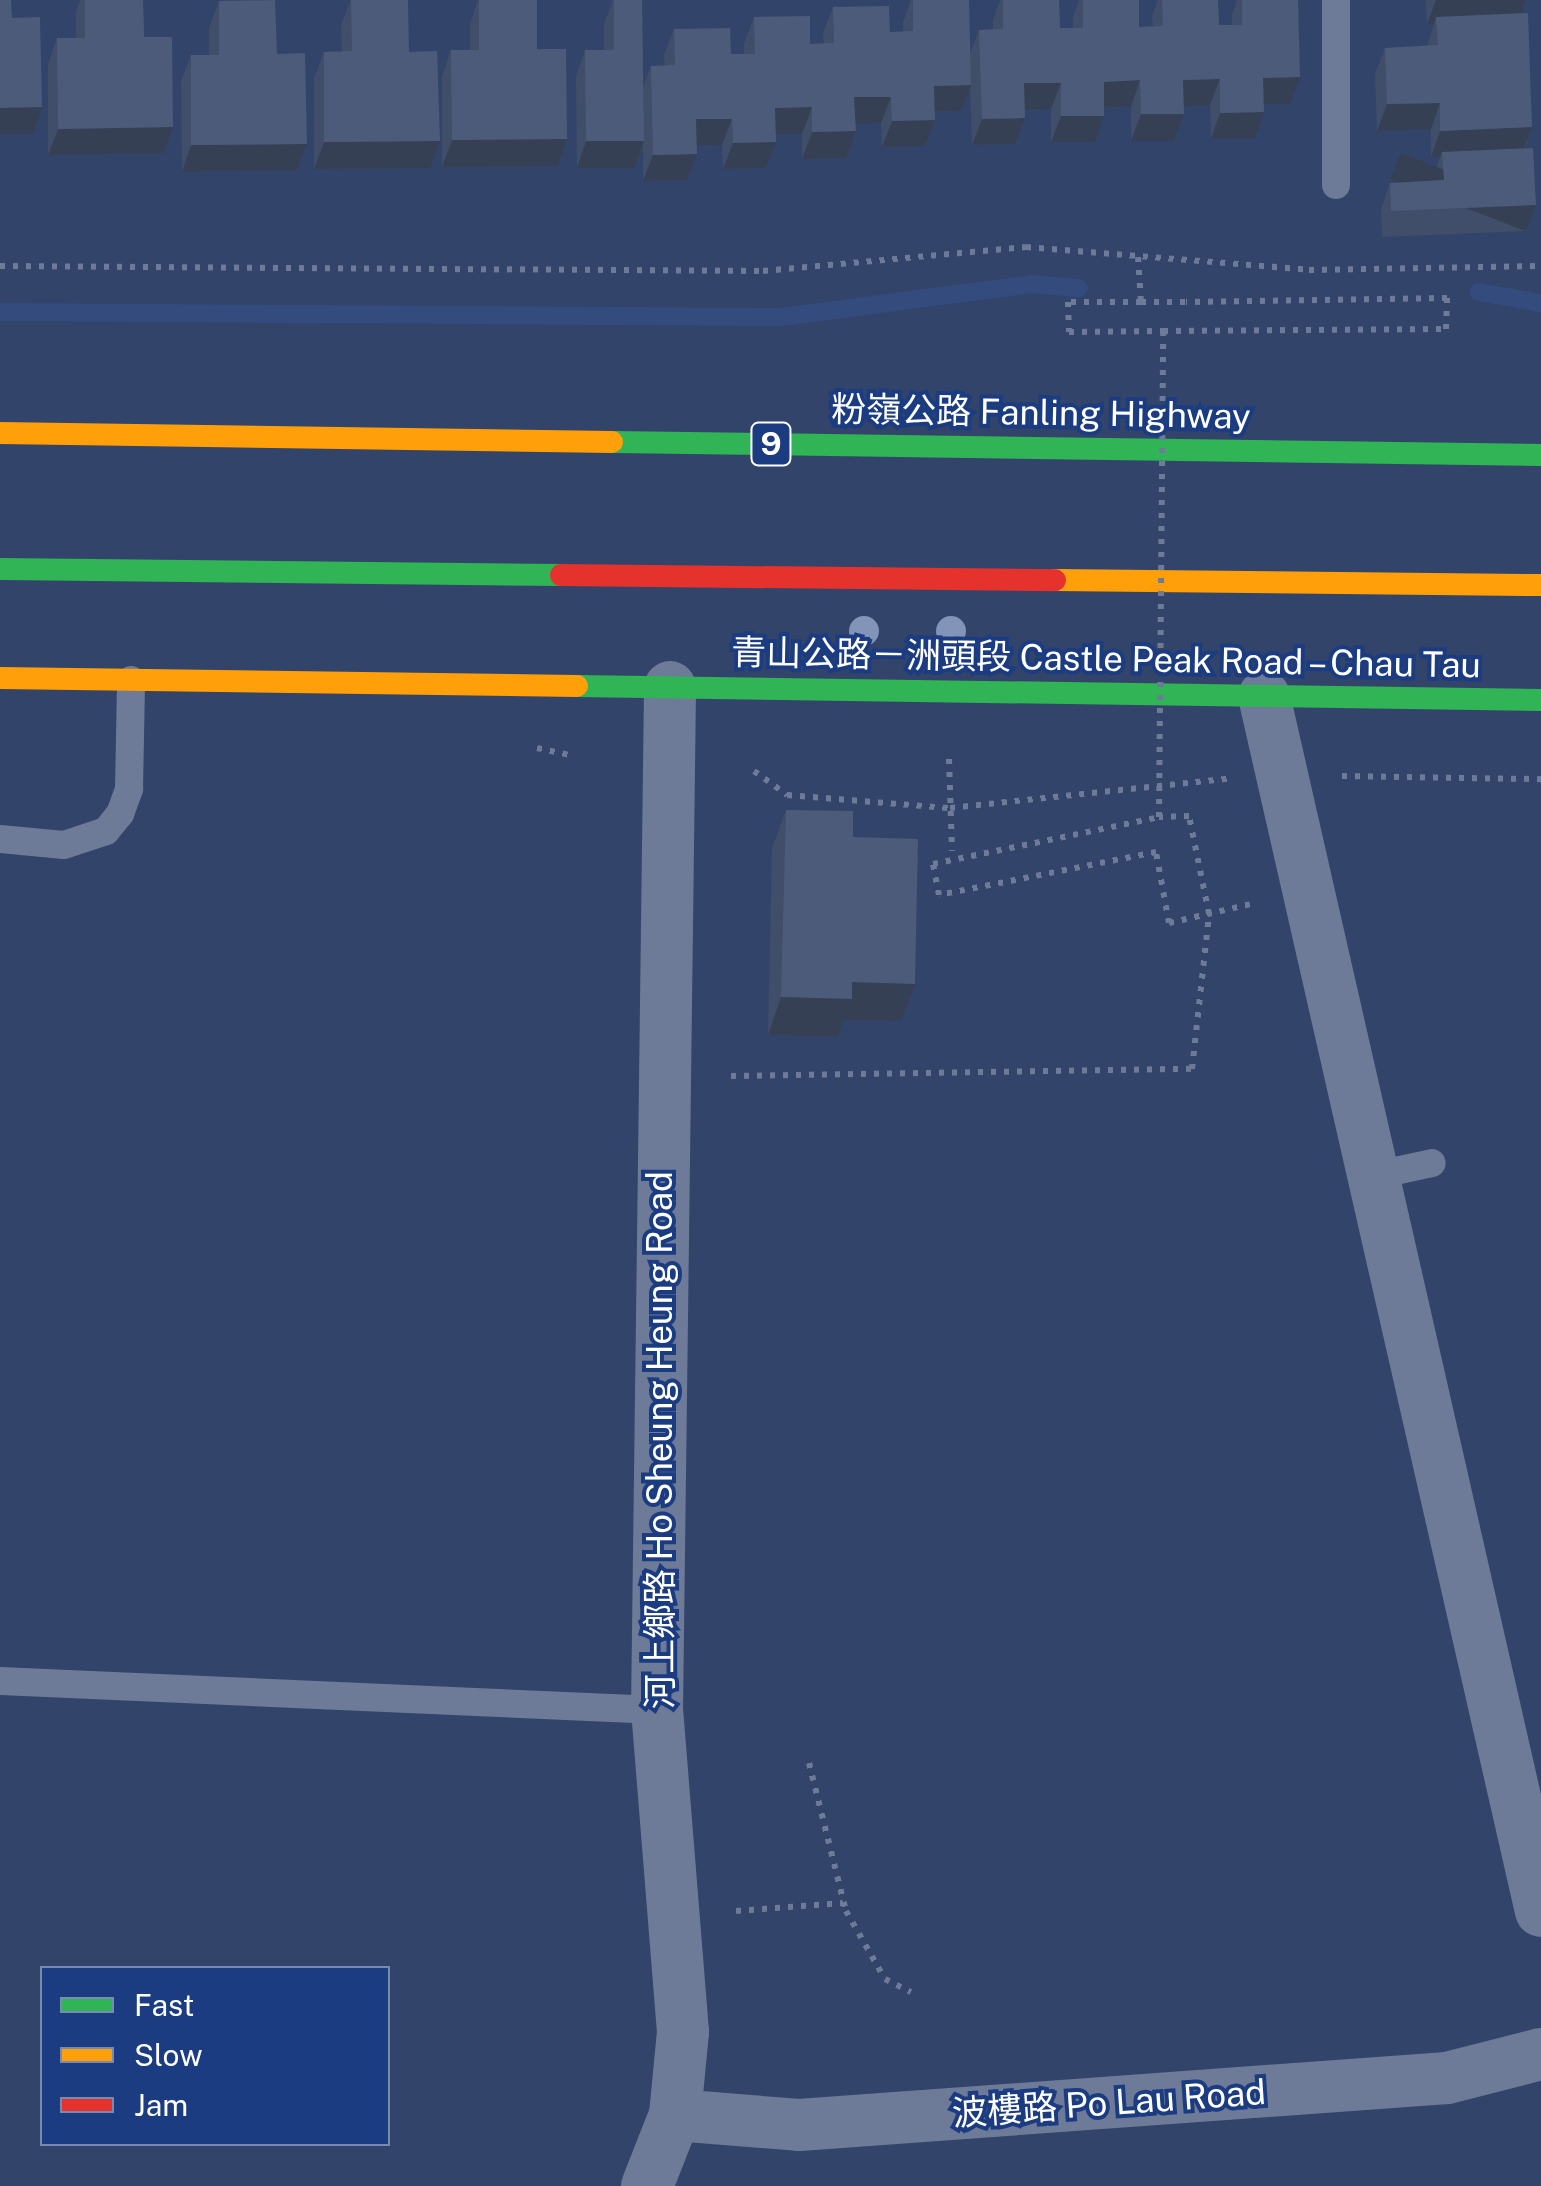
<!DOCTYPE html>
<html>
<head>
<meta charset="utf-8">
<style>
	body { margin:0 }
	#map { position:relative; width:1541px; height:2186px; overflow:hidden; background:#32446a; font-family:"Public Sans","Noto Sans SC",sans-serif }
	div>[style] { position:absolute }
	.stream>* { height:18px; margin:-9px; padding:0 9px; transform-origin:9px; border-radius:9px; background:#334b7d }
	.path>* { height:6px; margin-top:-3px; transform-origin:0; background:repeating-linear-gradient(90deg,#6e7b98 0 5px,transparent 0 13px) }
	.lane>* { height:28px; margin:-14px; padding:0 14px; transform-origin:14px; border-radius:14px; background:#6e7b98 }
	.street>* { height:52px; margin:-26px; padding:0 26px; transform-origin:26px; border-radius:26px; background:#6e7b98 }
	.fast>* { height:22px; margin:-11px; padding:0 11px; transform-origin:11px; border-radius:11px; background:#30b455 }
	.slow>* { height:22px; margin:-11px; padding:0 11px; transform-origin:11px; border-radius:11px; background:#ff9f0a }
	.jam>* { height:22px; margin:-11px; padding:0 11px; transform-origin:11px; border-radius:11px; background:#e5322d }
	.path-bridge>* { height:6px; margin-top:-3px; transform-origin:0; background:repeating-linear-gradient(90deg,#6e7b98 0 5px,transparent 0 13px) }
	.trees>* { width:30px; height:30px; margin:-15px; border-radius:50%; background:#8294b8 }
	.wall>* { inset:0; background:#414e69 }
	.shaded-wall>* { inset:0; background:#354055; transform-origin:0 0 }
	.building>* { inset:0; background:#4c5b7a }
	span { translate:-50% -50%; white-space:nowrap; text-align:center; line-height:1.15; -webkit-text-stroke:8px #1b3c81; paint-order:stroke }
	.shield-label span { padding:2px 8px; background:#1b3c81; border:2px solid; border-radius:8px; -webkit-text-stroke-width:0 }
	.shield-label { font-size:32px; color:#fff; font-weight:700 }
	.street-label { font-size:35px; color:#fff }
	.legend { position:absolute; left:40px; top:1966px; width:350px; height:180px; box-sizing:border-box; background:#1b3c81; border:2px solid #768ab3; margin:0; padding:12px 18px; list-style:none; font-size:30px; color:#fff }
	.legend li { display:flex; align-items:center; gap:20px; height:50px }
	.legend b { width:50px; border:2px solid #768ab3 }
</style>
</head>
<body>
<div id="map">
	<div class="stream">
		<div style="left:1479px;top:292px;width:63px;rotate:10.1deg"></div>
		<div style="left:0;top:312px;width:781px;rotate:0.37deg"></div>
		<div style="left:781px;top:317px;width:252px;rotate:-7.5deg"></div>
		<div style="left:1031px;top:284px;width:48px;rotate:4.8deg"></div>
	</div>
	<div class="path">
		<div style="left:1138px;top:257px;width:45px;rotate:86.2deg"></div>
		<div style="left:1141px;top:302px;width:45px"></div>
		<div style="left:0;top:266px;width:763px;rotate:0.38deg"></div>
		<div style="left:763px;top:271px;width:264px;rotate:-5.2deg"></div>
		<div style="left:1026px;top:247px;width:284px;rotate:4.6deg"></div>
		<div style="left:1309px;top:270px;width:232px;rotate:-1deg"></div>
		<div style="left:1141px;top:302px;width:73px;rotate:180deg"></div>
		<div style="left:1068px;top:302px;width:30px;rotate:88deg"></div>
		<div style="left:1069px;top:332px;width:94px;rotate:-0.6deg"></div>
		<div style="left:537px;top:748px;width:34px;rotate:12deg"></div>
		<div style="left:949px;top:759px;width:92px;rotate:88.1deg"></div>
		<div style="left:754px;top:771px;width:41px;rotate:36deg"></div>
		<div style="left:787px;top:795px;width:164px;rotate:4.6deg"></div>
		<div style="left:950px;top:808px;width:279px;rotate:-6deg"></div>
		<div style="left:1342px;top:776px;width:199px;rotate:0.9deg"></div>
		<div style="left:1169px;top:923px;width:88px;rotate:-13.1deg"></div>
		<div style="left:731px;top:1076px;width:461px;rotate:-0.9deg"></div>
		<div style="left:1192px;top:1069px;width:156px;rotate:-83.7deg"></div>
		<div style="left:1209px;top:914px;width:100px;rotate:-101.5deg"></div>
		<div style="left:1189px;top:816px;width:30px;rotate:178deg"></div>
		<div style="left:809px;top:1763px;width:153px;rotate:76deg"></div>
		<div style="left:846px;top:1911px;width:78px;rotate:60.2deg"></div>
		<div style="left:885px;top:1979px;width:29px;rotate:27deg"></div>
		<div style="left:736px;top:1911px;width:107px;rotate:-4.3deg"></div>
	</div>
	<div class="lane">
		<div style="left:1336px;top:185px;width:185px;rotate:-90deg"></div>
		<div style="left:0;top:839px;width:64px;rotate:5.4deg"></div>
		<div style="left:64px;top:845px;width:44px;rotate:-18.4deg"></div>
		<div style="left:106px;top:831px;width:22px;rotate:-51deg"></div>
		<div style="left:120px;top:814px;width:27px;rotate:-70deg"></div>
		<div style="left:129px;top:789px;width:109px;rotate:-88.9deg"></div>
		<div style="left:1372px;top:1176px;width:61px;rotate:-12.2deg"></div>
		<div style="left:0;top:1681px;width:658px;rotate:2.53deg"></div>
	</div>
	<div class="street">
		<div style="left:1264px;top:696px;width:1246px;rotate:77.16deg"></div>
		<div style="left:675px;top:2115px;width:124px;rotate:4.6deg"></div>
		<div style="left:799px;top:2125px;width:650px;rotate:-4.15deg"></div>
		<div style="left:1447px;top:2078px;width:97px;rotate:-14.3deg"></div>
		<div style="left:647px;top:2186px;width:76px;rotate:-68.5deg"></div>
		<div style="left:675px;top:2115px;width:83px;rotate:-84.5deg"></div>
		<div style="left:683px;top:2032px;width:323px;rotate:-94.6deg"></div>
		<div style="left:657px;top:1710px;width:1023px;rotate:-89.27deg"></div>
	</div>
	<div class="fast">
		<div style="left:612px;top:442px;width:929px;rotate:0.8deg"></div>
		<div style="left:0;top:569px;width:561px;rotate:0.61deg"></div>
		<div style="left:577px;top:686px;width:964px;rotate:0.83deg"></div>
	</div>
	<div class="slow">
		<div style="left:0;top:433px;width:612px;rotate:0.84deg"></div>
		<div style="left:1055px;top:580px;width:486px;rotate:0.6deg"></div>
		<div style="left:0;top:678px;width:577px;rotate:0.79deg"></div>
	</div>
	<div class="jam">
		<div style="left:561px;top:575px;width:494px;rotate:0.6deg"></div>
	</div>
	<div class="path-bridge">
		<div style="left:1169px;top:923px;width:72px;rotate:-100.4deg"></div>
		<div style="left:1156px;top:852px;width:221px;rotate:168.8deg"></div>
		<div style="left:939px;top:895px;width:32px;rotate:-101deg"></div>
		<div style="left:933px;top:864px;width:231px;rotate:-11.7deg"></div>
		<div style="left:1159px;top:817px;width:486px;rotate:-89.5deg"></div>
		<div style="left:1163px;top:331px;width:283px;rotate:-0.4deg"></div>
		<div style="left:1446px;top:329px;width:31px;rotate:-88deg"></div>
		<div style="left:1447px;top:298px;width:261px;rotate:179.1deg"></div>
	</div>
	<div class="trees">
		<div style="left:864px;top:631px"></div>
		<div style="left:951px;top:631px"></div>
	</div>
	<div class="wall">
		<div style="clip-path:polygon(80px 0,143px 0,144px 37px,164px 153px,48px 155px,48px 64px,57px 38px,76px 38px,76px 12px)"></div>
		<div style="clip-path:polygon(351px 0,409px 52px,430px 168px,314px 169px,314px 79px,324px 52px,342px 52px,341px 25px)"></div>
		<div style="clip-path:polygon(478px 0,537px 0,537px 49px,558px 166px,442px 167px,442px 76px,451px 50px,470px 50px,470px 24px)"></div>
		<div style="clip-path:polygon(613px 0,642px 0,643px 88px,651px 66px,665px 66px,664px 55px,674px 29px,731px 54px,744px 54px,744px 44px,754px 17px,810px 44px,824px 43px,823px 33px,833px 7px,890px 32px,903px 32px,903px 22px,911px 0,969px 0,970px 54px,979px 30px,993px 29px,993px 19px,1000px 0,1059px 0,1060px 28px,1073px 28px,1073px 18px,1079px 0,1139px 0,1139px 27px,1153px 26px,1152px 16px,1158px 0,1218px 0,1219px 25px,1232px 25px,1232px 15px,1237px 0,1298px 0,1290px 104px,1264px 104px,1255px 138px,1211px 139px,1210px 105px,1184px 106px,1184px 114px,1174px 141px,1131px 141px,1131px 107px,1104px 108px,1104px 116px,1095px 142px,1051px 142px,1051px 109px,1024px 110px,1015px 144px,972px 145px,970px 86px,961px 111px,935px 112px,935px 120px,925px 146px,882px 147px,881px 123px,855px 123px,846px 158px,802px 159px,802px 134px,776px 134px,776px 142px,766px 168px,723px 169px,722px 145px,697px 146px,687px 180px,643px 181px,643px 146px,635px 168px,577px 168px,576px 77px,585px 50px,604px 50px,604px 24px)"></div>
		<div style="clip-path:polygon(1426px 0,1526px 0,1522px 13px,1532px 127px,1525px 148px,1526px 231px,1382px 237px,1381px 209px,1390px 183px,1432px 181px,1440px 157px,1431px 157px,1431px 129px,1377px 131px,1375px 74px,1385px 48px,1427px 46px,1434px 24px,1427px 24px)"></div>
		<div style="clip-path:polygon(219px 1px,277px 54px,307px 144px,297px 170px,182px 172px,181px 81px,191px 55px,209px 55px,209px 28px)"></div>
		<div style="clip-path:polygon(786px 810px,901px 1021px,844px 1020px,838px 1037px,768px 1035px,772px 848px)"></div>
	</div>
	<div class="shaded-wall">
		<div style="clip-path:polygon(1436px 0,1526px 0,1519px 21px,1436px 17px,1434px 24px,1427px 24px)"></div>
		<div style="clip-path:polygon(1300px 77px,1290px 104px,1253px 104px,1263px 78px)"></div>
		<div style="clip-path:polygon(1220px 79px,1210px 105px,1174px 107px,1183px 80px)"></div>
		<div style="clip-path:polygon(1140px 80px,1131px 107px,1094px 108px,1104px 82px)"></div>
		<div style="clip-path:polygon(1024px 83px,1061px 83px,1051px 109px,1014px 110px)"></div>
		<div style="clip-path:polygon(971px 85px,961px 111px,925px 112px,934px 86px)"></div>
		<div style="clip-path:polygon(854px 97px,891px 97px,881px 123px,845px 124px)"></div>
		<div style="clip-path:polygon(1440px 103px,1431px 129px,1377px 131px,1387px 104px)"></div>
		<div style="clip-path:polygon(42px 107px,33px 134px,0 134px,0 108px)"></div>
		<div style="clip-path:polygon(812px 107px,802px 134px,766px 134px,775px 108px)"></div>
		<div style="clip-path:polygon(1264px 112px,1255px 138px,1211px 139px,1220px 113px)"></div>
		<div style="clip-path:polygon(1141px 114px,1184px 114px,1174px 141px,1131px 141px)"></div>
		<div style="clip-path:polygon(1061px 116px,1104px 116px,1095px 142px,1051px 142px)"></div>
		<div style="clip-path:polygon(1025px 118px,1015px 144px,972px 145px,982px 119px)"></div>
		<div style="clip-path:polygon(696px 119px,732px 119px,722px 145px,687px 146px)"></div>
		<div style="clip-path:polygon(935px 120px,925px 146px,882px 147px,892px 121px)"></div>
		<div style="clip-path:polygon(173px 127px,164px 153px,48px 155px,58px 129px)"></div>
		<div style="clip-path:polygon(1532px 127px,1522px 154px,1442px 152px,1440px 157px,1431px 157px,1440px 131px)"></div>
		<div style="clip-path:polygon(856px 131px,846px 158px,802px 159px,812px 132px)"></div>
		<div style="clip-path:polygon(567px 139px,558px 166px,442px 167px,452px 140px)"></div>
		<div style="clip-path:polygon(440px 141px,430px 168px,314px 169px,324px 142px)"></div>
		<div style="clip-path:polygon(586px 141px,644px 141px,635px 168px,577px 168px)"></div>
		<div style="clip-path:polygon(776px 142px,766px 168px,723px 169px,733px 143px)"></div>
		<div style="clip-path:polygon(307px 144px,297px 170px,182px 172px,191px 145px)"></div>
		<div style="clip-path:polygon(697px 154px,687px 180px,643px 181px,653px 155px)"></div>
		<div style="left:1536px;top:205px;width:28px;height:145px;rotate:111deg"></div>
		<div style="clip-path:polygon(852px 982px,915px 984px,901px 1021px,844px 1020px,838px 1037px,768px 1035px,781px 997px)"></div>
	</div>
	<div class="building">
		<div style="clip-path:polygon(0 0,11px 0,12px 18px,40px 17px,42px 107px,0 108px)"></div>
		<div style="clip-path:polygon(85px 0,143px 0,144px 37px,172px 37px,173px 127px,58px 129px,57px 38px,85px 38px)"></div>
		<div style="clip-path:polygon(275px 0,277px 54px,305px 53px,307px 144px,191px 145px,191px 55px,219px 55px,219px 1px)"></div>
		<div style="clip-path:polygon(351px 0,408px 0,409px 52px,437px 51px,440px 141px,324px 142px,324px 52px,352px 51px)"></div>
		<div style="clip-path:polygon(479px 0,537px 0,537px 49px,566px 49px,567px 139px,452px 140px,451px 50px,479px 50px)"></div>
		<div style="clip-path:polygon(614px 0,642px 0,644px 141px,586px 141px,585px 50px,614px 50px)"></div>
		<div style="clip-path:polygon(913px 0,969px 0,971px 85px,934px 86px,935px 120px,892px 121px,891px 97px,854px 97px,856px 131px,812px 132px,812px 107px,775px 108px,776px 142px,733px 143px,732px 119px,696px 119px,697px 154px,653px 155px,651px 66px,675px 65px,674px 29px,730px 28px,731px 54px,755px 54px,754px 17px,810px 16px,810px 44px,834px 43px,833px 7px,889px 6px,890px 32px,913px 31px)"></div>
		<div style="clip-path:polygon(1003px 0,1059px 0,1060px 28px,1083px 28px,1083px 0,1139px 0,1139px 27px,1163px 26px,1162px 0,1218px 0,1219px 25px,1242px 25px,1242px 0,1298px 0,1300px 77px,1263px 78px,1264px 112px,1220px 113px,1220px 79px,1183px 80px,1184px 114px,1141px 114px,1140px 80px,1104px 82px,1104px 116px,1061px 116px,1061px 83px,1024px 83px,1025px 118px,982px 119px,979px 30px,1003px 29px)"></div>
		<div style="clip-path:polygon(1528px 13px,1532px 127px,1440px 131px,1440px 103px,1387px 104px,1385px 48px,1438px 45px,1436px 17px)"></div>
		<div style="clip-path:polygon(1533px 148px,1536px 205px,1391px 211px,1390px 183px,1444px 180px,1442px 152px)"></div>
		<div style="clip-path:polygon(786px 810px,853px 811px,853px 837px,918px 839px,915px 984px,852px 982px,852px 999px,781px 997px)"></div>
	</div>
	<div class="shield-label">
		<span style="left:771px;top:444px">9</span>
	</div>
	<div class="street-label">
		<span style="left:1041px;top:413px;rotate:1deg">粉嶺公路 Fanling Highway</span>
		<span style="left:1106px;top:659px;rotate:1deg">青山公路－洲頭段 Castle Peak Road – Chau Tau</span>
		<span style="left:660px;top:1440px;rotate:-90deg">河上鄉路 Ho Sheung Heung Road</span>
		<span style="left:1109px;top:2103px;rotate:-4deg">波樓路 Po Lau Road</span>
	</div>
	<ul class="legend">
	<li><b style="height:12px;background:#30b455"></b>Fast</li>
	<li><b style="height:12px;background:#ff9f0a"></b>Slow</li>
	<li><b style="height:12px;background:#e5322d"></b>Jam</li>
	</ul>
</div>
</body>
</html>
